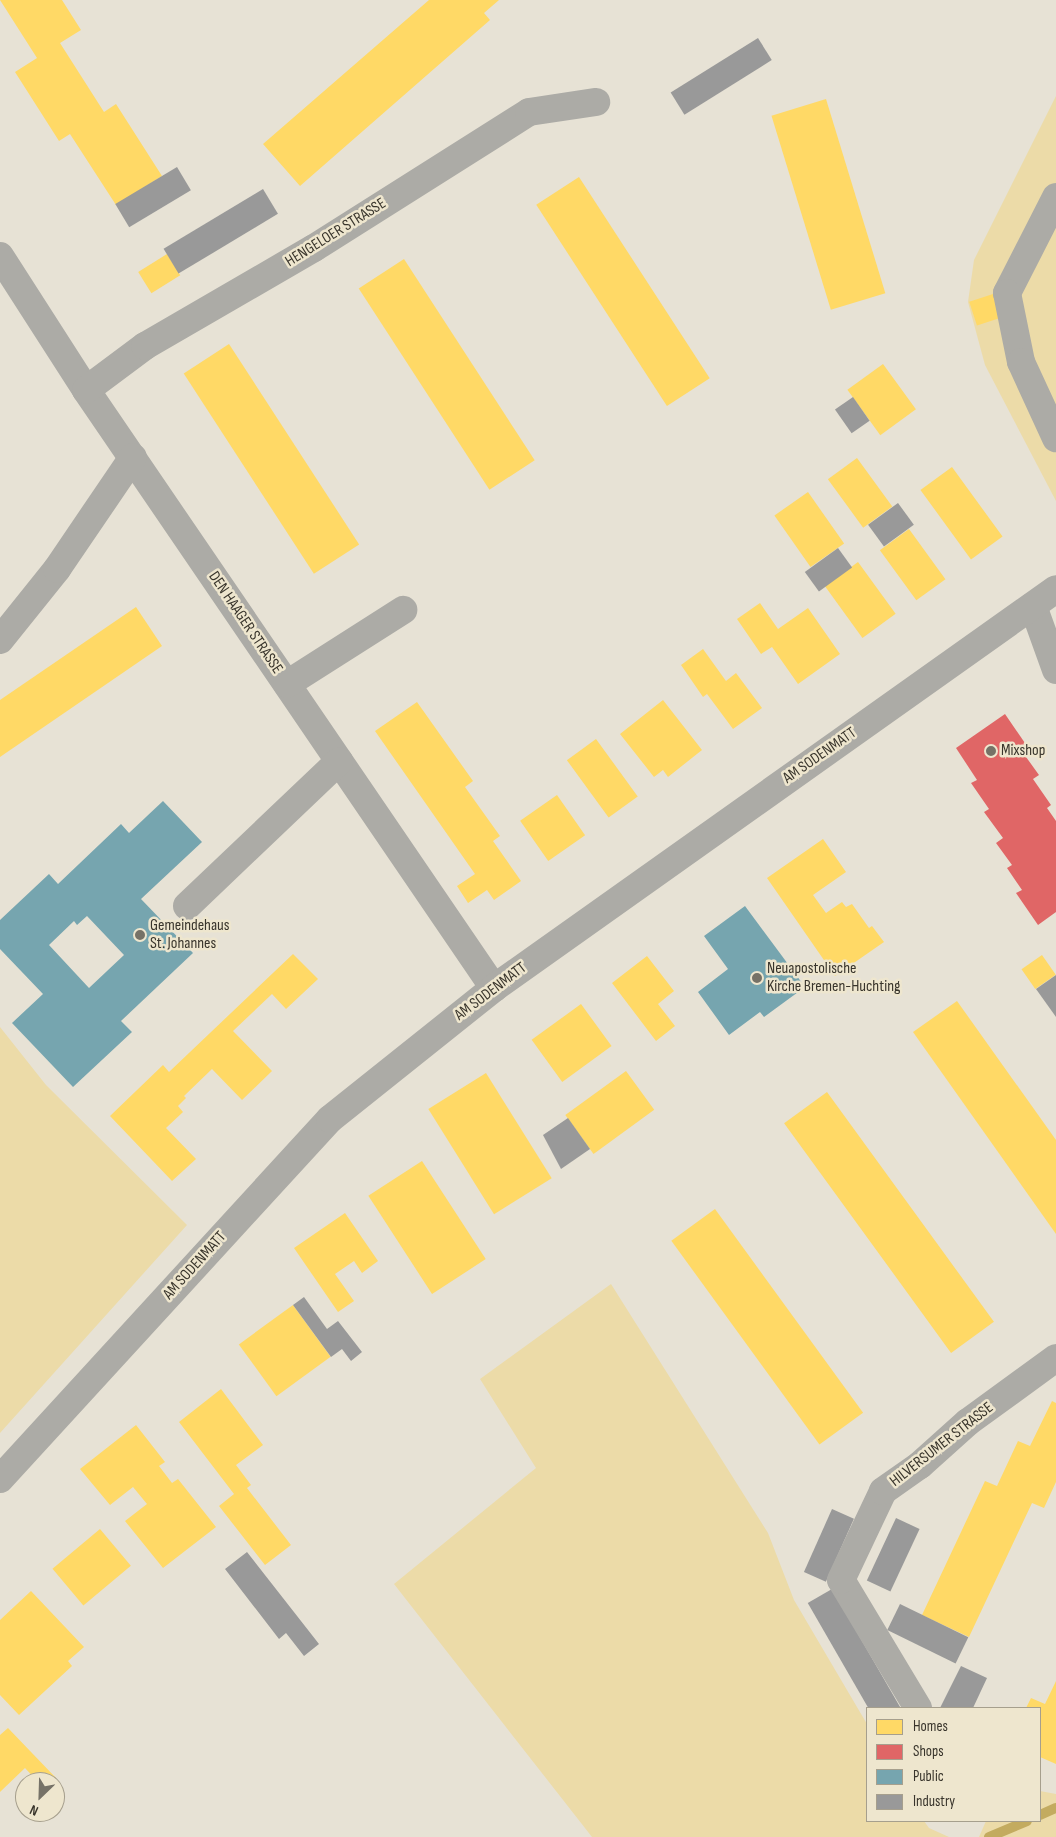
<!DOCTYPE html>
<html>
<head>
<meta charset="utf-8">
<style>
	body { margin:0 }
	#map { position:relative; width:1056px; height:1837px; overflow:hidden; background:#e7e2d5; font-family:"Sofia Sans Condensed",sans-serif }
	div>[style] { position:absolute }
	.green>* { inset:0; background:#ecdba8 }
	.homes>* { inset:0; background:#ffd966; transform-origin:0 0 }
	.shops>* { inset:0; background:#e06666 }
	.public>* { inset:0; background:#76a5af }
	.industry>* { inset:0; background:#999; transform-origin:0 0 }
	.stream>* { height:10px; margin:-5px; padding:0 5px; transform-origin:5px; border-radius:5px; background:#c3ab5f }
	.minor>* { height:28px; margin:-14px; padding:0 14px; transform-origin:14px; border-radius:14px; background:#acaba6 }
	.dots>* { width:14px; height:14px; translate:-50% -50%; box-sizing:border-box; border:2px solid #eee6ce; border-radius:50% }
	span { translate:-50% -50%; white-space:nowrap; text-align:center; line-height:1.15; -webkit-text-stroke:5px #eee6ce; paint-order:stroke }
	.street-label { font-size:16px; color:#39352c }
	.poi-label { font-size:16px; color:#39352c }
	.left { translate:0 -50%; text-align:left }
	.legend { position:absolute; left:866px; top:1707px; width:175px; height:115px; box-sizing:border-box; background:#eee6ce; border:1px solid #a69f8d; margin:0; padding:6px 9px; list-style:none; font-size:15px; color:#39352c }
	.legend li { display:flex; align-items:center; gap:10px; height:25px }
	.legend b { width:25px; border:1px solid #a69f8d }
	.north { position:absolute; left:15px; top:1772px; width:50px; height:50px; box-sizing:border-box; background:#eee6ce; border:1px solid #a69f8d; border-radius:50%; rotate:204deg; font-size:14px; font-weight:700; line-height:20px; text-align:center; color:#39352c }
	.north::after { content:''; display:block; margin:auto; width:18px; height:22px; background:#767267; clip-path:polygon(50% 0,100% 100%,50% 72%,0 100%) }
</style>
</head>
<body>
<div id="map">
	<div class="green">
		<div style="clip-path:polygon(1056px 96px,1056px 501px,985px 365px,968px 302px,974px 260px)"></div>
		<div style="clip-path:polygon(0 1027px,46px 1085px,187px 1225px,0 1433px)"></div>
		<div style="clip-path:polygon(611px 1284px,768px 1533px,794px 1600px,867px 1724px,867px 1821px,924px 1821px,929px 1828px,949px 1837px,592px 1837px,394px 1584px,536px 1468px,480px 1379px)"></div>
		<div style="clip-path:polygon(1040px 1791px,1056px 1794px,1056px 1837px,979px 1837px,986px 1821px,1040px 1821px)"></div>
	</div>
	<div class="homes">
		<div style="clip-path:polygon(0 0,62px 0,81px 30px,60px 43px,104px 112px,116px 104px,162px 176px,116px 205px,70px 134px,59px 141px,15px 72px,37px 58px)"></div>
		<div style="clip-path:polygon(429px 0,499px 0,484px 13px,490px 20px,300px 186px,263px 144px)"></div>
		<div style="left:826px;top:99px;width:203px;height:57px;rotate:73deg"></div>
		<div style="left:579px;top:177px;width:240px;height:51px;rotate:57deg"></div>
		<div style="left:167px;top:254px;width:25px;height:34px;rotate:58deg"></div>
		<div style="left:404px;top:259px;width:240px;height:54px;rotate:57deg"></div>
		<div style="left:993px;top:294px;width:25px;height:25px;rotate:72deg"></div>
		<div style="left:229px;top:344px;width:239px;height:54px;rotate:57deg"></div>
		<div style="left:883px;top:364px;width:56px;height:44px;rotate:54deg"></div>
		<div style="left:857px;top:458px;width:60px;height:36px;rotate:54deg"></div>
		<div style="left:952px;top:467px;width:86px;height:39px;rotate:54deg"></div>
		<div style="left:808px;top:492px;width:63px;height:41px;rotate:55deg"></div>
		<div style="left:909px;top:529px;width:62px;height:36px;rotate:54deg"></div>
		<div style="left:858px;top:562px;width:64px;height:41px;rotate:54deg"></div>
		<div style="clip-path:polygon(760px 603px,778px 629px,808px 608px,840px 654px,798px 684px,772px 647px,761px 654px,737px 619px)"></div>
		<div style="clip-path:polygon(136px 607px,162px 646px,0 757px,0 700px)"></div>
		<div style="clip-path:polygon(703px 649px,726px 681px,736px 673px,762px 708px,733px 729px,707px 694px,703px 697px,681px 665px)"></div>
		<div style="clip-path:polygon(663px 700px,702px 750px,668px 777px,663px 770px,654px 777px,620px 734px)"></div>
		<div style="clip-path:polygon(417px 702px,473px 781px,465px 787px,500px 836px,493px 841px,521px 881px,494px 900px,487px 890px,468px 903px,457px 886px,475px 874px,375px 731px)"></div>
		<div style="left:596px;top:739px;width:71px;height:36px;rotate:54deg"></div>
		<div style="left:557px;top:795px;width:49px;height:45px;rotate:55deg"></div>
		<div style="clip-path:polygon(823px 839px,846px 872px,813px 895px,826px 913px,842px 902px,846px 907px,852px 904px,869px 928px,872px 926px,884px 942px,835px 976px,767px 878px)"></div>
		<div style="clip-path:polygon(293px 954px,318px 979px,286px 1009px,272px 994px,233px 1031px,272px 1071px,242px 1100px,212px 1069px,184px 1096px,186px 1098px,178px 1106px,183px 1112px,166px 1128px,196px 1159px,172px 1181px,110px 1116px,163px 1065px,169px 1072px)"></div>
		<div style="left:1042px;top:955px;width:24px;height:25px;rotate:55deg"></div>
		<div style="clip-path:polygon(647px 956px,674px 991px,658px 1004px,675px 1026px,656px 1041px,612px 983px)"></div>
		<div style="clip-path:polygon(957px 1001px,1056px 1140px,1056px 1234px,913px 1032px)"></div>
		<div style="left:581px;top:1004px;width:52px;height:61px;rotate:54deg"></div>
		<div style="left:626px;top:1071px;width:48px;height:75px;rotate:54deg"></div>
		<div style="left:486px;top:1073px;width:124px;height:68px;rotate:58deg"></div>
		<div style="left:827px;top:1092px;width:284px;height:53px;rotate:54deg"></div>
		<div style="left:422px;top:1161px;width:117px;height:64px;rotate:57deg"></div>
		<div style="left:715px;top:1209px;width:252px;height:54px;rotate:54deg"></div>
		<div style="clip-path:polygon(345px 1213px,378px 1261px,362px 1273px,354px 1261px,335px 1274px,354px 1301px,338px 1312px,294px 1248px)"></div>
		<div style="left:293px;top:1305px;width:64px;height:67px;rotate:54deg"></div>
		<div style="clip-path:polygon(221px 1389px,263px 1445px,236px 1465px,251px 1485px,247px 1488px,291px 1545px,265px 1565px,219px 1506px,234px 1494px,179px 1422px)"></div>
		<div style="clip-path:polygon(1052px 1401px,1056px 1403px,1056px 1482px,1044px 1508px,1032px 1503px,969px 1637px,922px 1615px,985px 1481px,997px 1486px,1018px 1441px,1030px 1446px)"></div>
		<div style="clip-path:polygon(136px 1425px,165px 1462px,159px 1466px,172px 1483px,178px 1479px,216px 1527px,163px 1568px,125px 1521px,147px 1504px,133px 1487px,110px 1505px,80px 1469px)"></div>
		<div style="left:100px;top:1529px;width:48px;height:62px;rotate:50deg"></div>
		<div style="clip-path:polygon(31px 1591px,84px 1647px,68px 1661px,72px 1666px,19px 1715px,0 1695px,0 1620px)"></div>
		<div style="clip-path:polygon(1056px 1681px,1056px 1764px,1040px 1757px,1040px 1708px,1026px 1708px,1031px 1698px,1045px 1704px)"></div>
		<div style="clip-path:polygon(8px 1728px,56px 1778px,51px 1782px,38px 1782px,25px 1768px,0 1792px,0 1735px)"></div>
	</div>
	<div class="shops">
		<div style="clip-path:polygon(1005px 714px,1027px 746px,1021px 750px,1039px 775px,1033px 779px,1051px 805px,1047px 808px,1056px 821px,1056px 912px,1038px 925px,1016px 893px,1022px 890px,1007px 868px,1012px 865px,996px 843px,1003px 838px,984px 812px,989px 809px,971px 783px,977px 780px,956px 748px)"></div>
	</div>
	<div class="public">
		<div style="clip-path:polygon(evenodd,163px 801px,202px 842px,141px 899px,193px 953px,121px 1021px,132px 1032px,73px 1087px,12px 1023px,43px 994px,0 949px,0 920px,49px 874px,58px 884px,121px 824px,129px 833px,163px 801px,87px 916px,124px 955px,89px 988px,49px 945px,74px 921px,77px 925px,87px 916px)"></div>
		<div style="clip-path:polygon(745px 906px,805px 987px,764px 1017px,760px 1012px,729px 1035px,698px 992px,728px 969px,704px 936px)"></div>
	</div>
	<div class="industry">
		<div style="left:758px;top:38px;width:26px;height:103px;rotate:58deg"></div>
		<div style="left:177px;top:167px;width:27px;height:72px;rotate:59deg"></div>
		<div style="left:263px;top:189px;width:29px;height:116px;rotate:59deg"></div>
		<div style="left:853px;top:397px;width:29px;height:22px;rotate:55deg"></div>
		<div style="left:898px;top:503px;width:27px;height:37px;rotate:54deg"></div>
		<div style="left:838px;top:548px;width:24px;height:41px;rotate:54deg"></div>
		<div style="clip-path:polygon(1056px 975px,1056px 1017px,1036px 989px)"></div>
		<div style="clip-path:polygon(568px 1118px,590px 1149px,561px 1169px,543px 1135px)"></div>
		<div style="clip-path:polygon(304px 1297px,327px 1329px,338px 1321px,362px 1352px,351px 1361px,342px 1349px,331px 1357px,293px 1305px)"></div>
		<div style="left:832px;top:1509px;width:24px;height:69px;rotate:24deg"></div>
		<div style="left:896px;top:1518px;width:26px;height:69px;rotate:25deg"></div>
		<div style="clip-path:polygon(247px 1552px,319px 1644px,304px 1656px,286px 1633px,279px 1639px,225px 1569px)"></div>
		<div style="left:832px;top:1589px;width:137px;height:28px;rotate:60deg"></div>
		<div style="left:900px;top:1604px;width:76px;height:29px;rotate:26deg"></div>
		<div style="clip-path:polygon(961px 1666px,987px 1678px,973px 1708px,940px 1708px)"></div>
	</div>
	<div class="stream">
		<div style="left:1040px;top:1815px;width:17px;rotate:-24deg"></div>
		<div style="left:989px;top:1837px;width:41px;rotate:-22.8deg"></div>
	</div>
	<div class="minor">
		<div style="left:1056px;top:197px;width:108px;rotate:117deg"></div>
		<div style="left:1007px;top:293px;width:70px;rotate:78.5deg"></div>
		<div style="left:1021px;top:362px;width:84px;rotate:65.3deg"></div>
		<div style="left:0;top:256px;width:159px;rotate:57.3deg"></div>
		<div style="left:86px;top:390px;width:724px;rotate:55.7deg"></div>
		<div style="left:86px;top:390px;width:74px;rotate:-36.7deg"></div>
		<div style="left:145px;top:346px;width:195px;rotate:-30.1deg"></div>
		<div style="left:314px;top:248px;width:254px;rotate:-32.3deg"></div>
		<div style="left:529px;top:112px;width:68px;rotate:-8.5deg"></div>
		<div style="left:1033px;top:606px;width:68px;rotate:70.2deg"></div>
		<div style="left:0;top:640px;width:91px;rotate:-51.2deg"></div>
		<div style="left:57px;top:569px;width:135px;rotate:-55.8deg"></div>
		<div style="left:287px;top:684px;width:138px;rotate:-32.5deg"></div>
		<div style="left:187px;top:906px;width:210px;rotate:-43.6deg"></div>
		<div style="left:0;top:1479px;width:488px;rotate:-47.5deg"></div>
		<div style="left:330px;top:1119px;width:210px;rotate:-38.6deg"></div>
		<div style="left:494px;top:988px;width:689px;rotate:-35.37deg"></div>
		<div style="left:918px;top:1708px;width:149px;rotate:-121deg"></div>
		<div style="left:841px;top:1580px;width:98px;rotate:-64.7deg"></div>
		<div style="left:883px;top:1491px;width:45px;rotate:-35.1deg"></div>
		<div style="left:920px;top:1465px;width:64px;rotate:-41.9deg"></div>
		<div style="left:968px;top:1422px;width:109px;rotate:-36deg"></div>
	</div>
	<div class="dots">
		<div style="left:991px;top:751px;background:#767267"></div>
		<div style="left:140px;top:935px;background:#767267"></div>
		<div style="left:757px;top:978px;background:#767267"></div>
	</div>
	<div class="street-label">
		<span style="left:336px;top:233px;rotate:-32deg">HENGELOER STRASSE</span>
		<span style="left:245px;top:623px;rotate:56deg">DEN HAAGER STRASSE</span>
		<span style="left:820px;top:756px;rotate:-35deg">AM SODENMATT</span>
		<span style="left:491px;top:992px;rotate:-37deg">AM SODENMATT</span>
		<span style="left:195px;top:1266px;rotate:-48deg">AM SODENMATT</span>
		<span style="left:942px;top:1445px;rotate:-38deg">HILVERSUMER STRASSE</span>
	</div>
	<div class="poi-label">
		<span class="left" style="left:1001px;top:751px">Mixshop</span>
		<span class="left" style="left:150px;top:935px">Gemeindehaus<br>St. Johannes</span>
		<span class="left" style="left:767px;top:978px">Neuapostolische<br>Kirche Bremen-Huchting</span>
	</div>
	<ul class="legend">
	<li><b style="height:14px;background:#ffd966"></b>Homes</li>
	<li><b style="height:14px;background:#e06666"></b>Shops</li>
	<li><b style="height:14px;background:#76a5af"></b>Public</li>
	<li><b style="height:14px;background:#999"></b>Industry</li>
	</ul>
	<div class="north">N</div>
</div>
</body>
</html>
